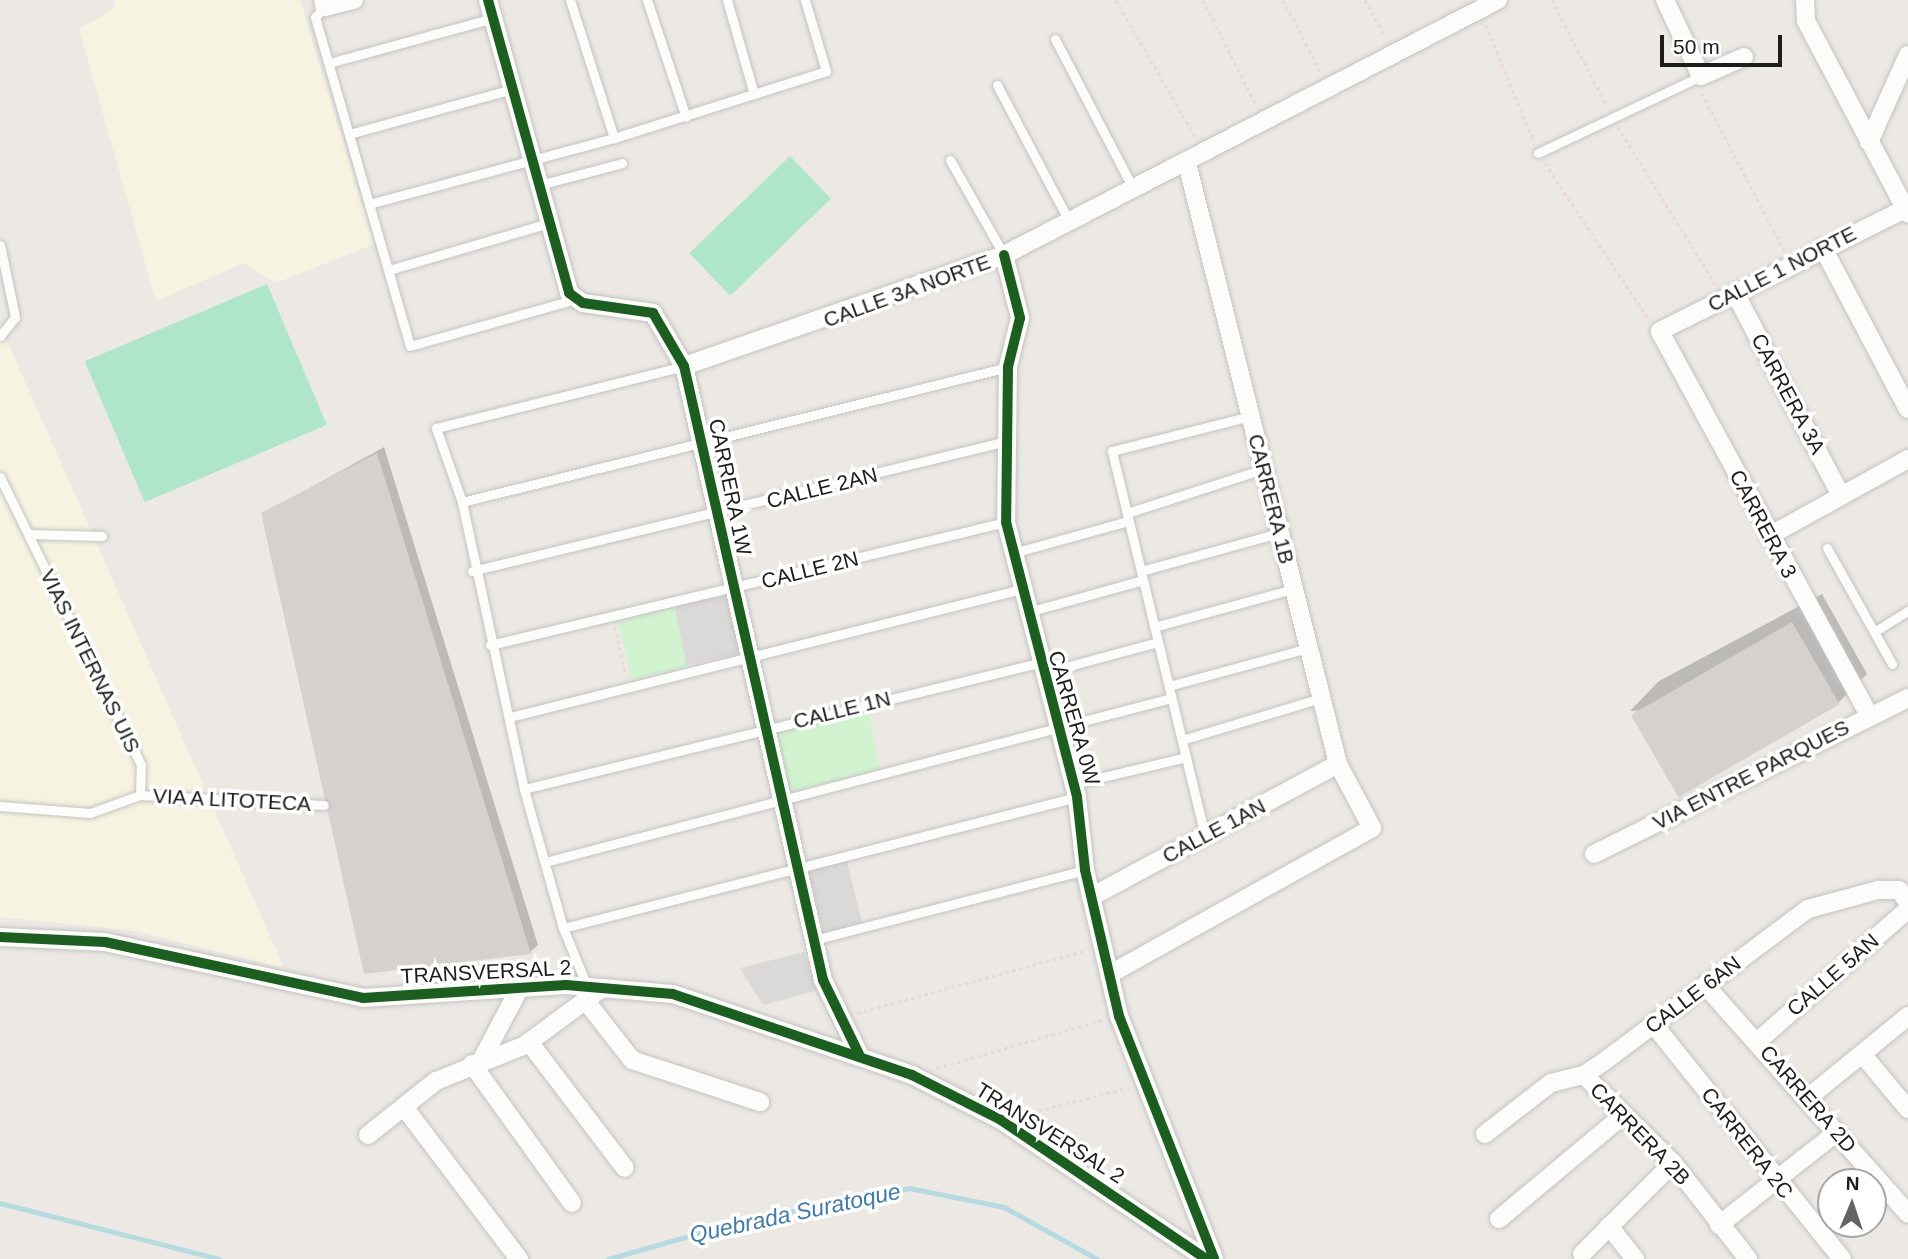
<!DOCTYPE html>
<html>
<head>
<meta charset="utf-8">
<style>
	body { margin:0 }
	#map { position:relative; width:1908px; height:1259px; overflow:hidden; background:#ece9e5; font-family:Arial,sans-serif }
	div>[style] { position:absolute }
	.education>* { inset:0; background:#f6f4e0 }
	.park>* { inset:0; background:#d2f3d0; transform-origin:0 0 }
	.pitch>* { inset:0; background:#aee5cb; transform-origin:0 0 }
	.parking>* { inset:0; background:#dad9d7; transform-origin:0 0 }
	.shadow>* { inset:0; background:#0003 }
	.stream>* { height:5px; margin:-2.5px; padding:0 2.5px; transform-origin:2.5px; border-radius:2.5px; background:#b7dae0 }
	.building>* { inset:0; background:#d4d1ce; transform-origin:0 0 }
	.path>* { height:2.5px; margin-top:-1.25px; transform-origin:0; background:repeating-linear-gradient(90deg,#ebd9d7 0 3.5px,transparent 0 7px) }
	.roads { filter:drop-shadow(0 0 2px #c4c3c1) drop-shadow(0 0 2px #c4c3c1) }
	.service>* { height:9px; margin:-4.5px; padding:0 4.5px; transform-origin:4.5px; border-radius:4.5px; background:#fcfcfb }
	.minor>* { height:18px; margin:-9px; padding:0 9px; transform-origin:9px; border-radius:9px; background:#fcfcfb }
	.cycleway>* { height:10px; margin:-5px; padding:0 5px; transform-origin:5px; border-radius:5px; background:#1b5e20 }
	span { translate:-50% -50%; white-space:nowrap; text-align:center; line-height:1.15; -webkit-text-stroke:7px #fff; paint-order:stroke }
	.street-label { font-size:21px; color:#1d1d1d }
	.water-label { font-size:23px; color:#427aa8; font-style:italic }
	.north { position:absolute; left:1817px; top:1168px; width:70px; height:70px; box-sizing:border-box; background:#fff; border:2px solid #a5a5a5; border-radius:50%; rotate:2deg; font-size:19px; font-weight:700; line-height:28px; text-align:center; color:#1d1d1d }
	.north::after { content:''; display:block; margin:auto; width:24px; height:32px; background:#656463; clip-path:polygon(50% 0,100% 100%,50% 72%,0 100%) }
	.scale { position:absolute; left:1660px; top:35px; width:122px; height:32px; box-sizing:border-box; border:4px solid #1d1d1d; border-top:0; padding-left:9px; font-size:21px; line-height:24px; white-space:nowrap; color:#1d1d1d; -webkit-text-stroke:5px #fff; paint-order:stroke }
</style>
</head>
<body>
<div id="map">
	<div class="education">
		<div style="clip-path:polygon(115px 0,300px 0,374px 244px,276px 283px,244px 263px,156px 301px,79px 29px,114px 9px)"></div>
		<div style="clip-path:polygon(0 325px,284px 968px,136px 931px,0 917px)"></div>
	</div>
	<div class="park">
		<div style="left:674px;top:606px;width:63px;height:58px;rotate:77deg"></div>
		<div style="left:868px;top:707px;width:70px;height:96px;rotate:80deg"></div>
	</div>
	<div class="pitch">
		<div style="left:790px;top:156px;width:59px;height:140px;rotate:46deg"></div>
		<div style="left:267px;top:284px;width:153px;height:198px;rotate:67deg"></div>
	</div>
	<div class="parking">
		<div style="left:728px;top:595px;width:60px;height:55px;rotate:78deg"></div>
		<div style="left:847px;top:861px;width:64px;height:40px;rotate:76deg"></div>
		<div style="clip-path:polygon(804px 952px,819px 990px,763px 1005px,740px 968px)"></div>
	</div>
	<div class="shadow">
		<div style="clip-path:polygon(384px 447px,538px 945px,530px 952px,366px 972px,263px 514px)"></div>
		<div style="clip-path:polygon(1822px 594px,1867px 674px,1838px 703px,1630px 711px,1659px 681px)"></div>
	</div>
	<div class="stream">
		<div style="left:0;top:1203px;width:226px;rotate:14.3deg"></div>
		<div style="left:608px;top:1259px;width:135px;rotate:-15.9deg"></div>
		<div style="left:738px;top:1222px;width:174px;rotate:-11.2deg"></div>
		<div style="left:909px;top:1188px;width:97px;rotate:11.3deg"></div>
		<div style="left:1004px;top:1207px;width:107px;rotate:29.2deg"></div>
	</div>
	<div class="building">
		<div style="clip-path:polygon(377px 453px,531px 954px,364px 974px,261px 513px)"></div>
		<div style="left:1792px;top:622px;width:95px;height:186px;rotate:60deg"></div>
	</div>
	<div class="path">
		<div style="left:1116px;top:0;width:160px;rotate:59.9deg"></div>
		<div style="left:1203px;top:0;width:118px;rotate:63.2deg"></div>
		<div style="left:1283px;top:0;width:81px;rotate:62.2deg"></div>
		<div style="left:1365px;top:0;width:43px;rotate:61.1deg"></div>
		<div style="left:1552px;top:0;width:119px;rotate:62.6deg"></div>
		<div style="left:1486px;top:25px;width:126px;rotate:67.7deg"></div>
		<div style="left:1702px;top:93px;width:179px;rotate:62.4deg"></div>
		<div style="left:1618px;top:127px;width:186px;rotate:58.2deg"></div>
		<div style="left:1545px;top:163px;width:186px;rotate:56.4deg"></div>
		<div style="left:615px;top:627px;width:49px;rotate:77.1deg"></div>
		<div style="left:857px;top:1013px;width:238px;rotate:-15.3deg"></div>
		<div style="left:937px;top:1068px;width:172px;rotate:-16.2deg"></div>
		<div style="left:1025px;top:1114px;width:108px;rotate:-14.4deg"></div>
	</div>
	<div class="roads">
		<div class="service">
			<div style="left:570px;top:0;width:145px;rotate:72.3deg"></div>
			<div style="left:647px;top:0;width:123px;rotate:71.6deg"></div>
			<div style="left:727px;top:0;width:98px;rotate:74deg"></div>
			<div style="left:325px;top:7px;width:14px;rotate:135deg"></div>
			<div style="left:315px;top:17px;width:342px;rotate:73.9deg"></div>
			<div style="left:410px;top:346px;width:162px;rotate:-15.8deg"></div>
			<div style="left:566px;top:302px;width:9px;rotate:-72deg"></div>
			<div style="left:1055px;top:39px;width:170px;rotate:62.4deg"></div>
			<div style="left:329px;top:63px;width:170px;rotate:-15.3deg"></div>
			<div style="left:997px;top:85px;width:154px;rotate:62.1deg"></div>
			<div style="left:349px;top:134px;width:169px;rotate:-15.4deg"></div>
			<div style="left:1538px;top:153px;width:180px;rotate:-25.3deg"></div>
			<div style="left:950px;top:160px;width:109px;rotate:60.4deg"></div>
			<div style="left:539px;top:185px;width:86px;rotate:-14.8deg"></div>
			<div style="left:369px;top:204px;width:254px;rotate:-15.1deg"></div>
			<div style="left:614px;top:138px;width:222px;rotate:-17.5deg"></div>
			<div style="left:826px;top:71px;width:74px;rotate:-106.5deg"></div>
			<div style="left:0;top:245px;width:74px;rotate:78.2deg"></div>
			<div style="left:15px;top:317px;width:24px;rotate:128deg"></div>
			<div style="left:389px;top:270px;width:167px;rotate:-16.4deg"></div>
			<div style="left:0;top:477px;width:321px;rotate:63.9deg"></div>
			<div style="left:141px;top:765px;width:30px;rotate:92deg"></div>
			<div style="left:140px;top:795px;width:53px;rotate:160.2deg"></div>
			<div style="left:90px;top:813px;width:90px;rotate:-175.6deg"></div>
			<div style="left:462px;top:502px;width:562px;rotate:-13.89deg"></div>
			<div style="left:1127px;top:513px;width:143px;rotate:-17.9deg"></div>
			<div style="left:28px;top:534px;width:74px;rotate:1.5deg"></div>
			<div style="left:1827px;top:548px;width:133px;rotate:60.7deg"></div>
			<div style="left:1013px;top:553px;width:119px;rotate:-15.5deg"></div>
			<div style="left:472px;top:571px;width:551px;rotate:-13.66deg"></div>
			<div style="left:1141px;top:571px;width:143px;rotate:-15.4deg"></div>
			<div style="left:1028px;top:612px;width:119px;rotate:-15.5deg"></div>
			<div style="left:1154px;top:627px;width:144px;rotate:-15.3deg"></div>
			<div style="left:1874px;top:632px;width:40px;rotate:-32deg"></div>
			<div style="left:490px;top:645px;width:530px;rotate:-13.41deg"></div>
			<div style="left:1043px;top:673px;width:119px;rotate:-15.1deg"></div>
			<div style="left:1169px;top:686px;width:144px;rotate:-15.3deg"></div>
			<div style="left:510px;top:717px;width:528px;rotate:-14.04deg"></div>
			<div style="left:1182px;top:740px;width:145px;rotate:-16.8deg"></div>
			<div style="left:1073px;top:784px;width:116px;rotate:-13.4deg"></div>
			<div style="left:524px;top:789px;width:529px;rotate:-13.77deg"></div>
			<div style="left:140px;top:795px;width:184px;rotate:3.1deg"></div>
			<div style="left:1205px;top:836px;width:396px;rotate:-103.6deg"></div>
			<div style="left:1112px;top:451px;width:142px;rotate:-14.2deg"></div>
			<div style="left:545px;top:862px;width:647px;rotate:-14.68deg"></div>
			<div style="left:563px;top:928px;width:530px;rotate:-14.3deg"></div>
			<div style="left:814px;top:940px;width:280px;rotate:-14.5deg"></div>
			<div style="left:587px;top:986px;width:63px;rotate:-112.5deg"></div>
			<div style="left:563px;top:928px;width:144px;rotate:-105.7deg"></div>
			<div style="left:524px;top:789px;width:294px;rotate:-102.2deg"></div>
			<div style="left:462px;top:502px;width:78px;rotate:-109.4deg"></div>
			<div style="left:436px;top:428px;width:256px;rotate:-14deg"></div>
		</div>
		<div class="minor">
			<div style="left:323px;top:0;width:7px;rotate:74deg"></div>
			<div style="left:325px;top:7px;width:30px;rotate:-14deg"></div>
			<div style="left:488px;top:0;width:304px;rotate:74.5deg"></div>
			<div style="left:569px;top:293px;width:17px;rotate:36deg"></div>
			<div style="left:583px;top:303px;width:71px;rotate:8.1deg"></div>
			<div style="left:653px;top:313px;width:61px;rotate:59.7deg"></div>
			<div style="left:684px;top:366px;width:630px;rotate:77.24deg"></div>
			<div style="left:823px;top:980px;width:82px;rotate:64.1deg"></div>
			<div style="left:1665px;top:0;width:84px;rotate:64.7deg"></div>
			<div style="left:1701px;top:76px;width:47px;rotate:-23.8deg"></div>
			<div style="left:1805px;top:0;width:21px;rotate:87deg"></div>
			<div style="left:1806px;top:21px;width:218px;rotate:62.1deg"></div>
			<div style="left:1869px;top:142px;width:95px;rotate:-65.9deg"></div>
			<div style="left:1823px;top:248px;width:182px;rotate:62.2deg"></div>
			<div style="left:1004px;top:255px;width:65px;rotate:75.7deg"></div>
			<div style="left:1020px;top:318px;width:50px;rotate:103.8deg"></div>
			<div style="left:1008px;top:367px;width:155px;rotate:90.7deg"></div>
			<div style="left:1006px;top:522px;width:284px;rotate:75.5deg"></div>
			<div style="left:1077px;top:797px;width:73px;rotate:83.7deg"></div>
			<div style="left:1085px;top:870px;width:150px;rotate:76.9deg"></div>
			<div style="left:1119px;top:1016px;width:261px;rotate:68.6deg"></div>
			<div style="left:1735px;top:293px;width:229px;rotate:62.4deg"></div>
			<div style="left:684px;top:366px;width:339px;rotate:-19.1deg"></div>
			<div style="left:1004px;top:255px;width:556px;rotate:-27.3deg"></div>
			<div style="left:1769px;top:536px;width:159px;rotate:-29deg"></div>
			<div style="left:1869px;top:715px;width:437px;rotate:-118.6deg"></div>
			<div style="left:1660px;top:331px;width:274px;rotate:-26.5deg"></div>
			<div style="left:1594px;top:854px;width:351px;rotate:-26.4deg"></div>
			<div style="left:1091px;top:897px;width:281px;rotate:-28.3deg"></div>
			<div style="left:0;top:937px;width:105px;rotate:2.7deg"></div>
			<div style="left:105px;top:942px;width:264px;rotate:12.2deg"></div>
			<div style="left:363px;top:998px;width:203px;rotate:-3.7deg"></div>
			<div style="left:566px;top:985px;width:107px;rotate:4.8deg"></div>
			<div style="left:673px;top:994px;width:252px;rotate:18.7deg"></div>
			<div style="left:912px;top:1075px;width:100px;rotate:26.8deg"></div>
			<div style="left:1001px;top:1120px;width:248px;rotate:34.1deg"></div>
			<div style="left:1110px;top:974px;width:300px;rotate:-29.1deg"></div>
			<div style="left:1372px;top:828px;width:72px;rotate:-118deg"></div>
			<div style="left:1338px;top:764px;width:620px;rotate:-104.1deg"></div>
			<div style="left:1705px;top:985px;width:306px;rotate:48.4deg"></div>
			<div style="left:585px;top:1000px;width:76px;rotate:51.9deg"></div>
			<div style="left:632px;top:1060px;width:135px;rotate:18.2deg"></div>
			<div style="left:1654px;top:1025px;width:300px;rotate:51.2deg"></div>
			<div style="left:1758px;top:1041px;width:200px;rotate:-41.3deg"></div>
			<div style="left:529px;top:1042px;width:158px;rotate:52.7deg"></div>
			<div style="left:1862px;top:1054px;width:72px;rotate:50.1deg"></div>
			<div style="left:481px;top:1061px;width:79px;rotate:-62.1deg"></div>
			<div style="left:472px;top:1064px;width:171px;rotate:54.3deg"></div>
			<div style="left:1584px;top:1075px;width:125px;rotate:44.7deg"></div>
			<div style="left:1673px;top:1163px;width:122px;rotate:52deg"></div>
			<div style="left:1809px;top:1097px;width:128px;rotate:-39.3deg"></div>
			<div style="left:404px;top:1107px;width:191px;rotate:52.9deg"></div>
			<div style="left:1485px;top:1134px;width:83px;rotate:-37.7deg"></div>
			<div style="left:1551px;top:1083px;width:34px;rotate:-14deg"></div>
			<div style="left:1584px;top:1075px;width:27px;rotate:-34deg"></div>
			<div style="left:1606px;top:1060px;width:252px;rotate:-36.8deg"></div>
			<div style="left:1808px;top:909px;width:73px;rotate:-15.2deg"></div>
			<div style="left:1878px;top:890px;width:21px"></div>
			<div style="left:1899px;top:890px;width:15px;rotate:53deg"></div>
			<div style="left:368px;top:1135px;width:87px;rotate:-38.5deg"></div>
			<div style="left:436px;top:1081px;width:96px;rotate:-22deg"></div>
			<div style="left:525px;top:1045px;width:96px;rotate:-36.5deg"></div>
			<div style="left:1499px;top:1219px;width:160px;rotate:-39.9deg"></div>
			<div style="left:1719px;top:1225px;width:150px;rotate:-38.2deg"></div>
			<div style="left:1609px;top:1226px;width:42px;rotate:51.8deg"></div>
			<div style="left:1582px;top:1254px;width:129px;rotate:-45deg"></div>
		</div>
	</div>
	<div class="cycleway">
		<div style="left:488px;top:0;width:304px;rotate:74.5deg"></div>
		<div style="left:569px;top:293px;width:17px;rotate:36deg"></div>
		<div style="left:583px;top:303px;width:71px;rotate:8.1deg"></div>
		<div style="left:653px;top:313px;width:61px;rotate:59.7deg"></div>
		<div style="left:684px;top:366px;width:630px;rotate:77.24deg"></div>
		<div style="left:823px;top:980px;width:82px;rotate:64.1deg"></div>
		<div style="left:1004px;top:255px;width:65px;rotate:75.7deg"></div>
		<div style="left:1020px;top:318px;width:50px;rotate:103.8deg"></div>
		<div style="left:1008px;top:367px;width:155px;rotate:90.7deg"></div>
		<div style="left:1006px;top:522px;width:284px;rotate:75.5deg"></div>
		<div style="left:1077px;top:797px;width:73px;rotate:83.7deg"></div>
		<div style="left:1085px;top:870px;width:150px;rotate:76.9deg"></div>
		<div style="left:1119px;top:1016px;width:261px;rotate:68.6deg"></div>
		<div style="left:0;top:937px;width:105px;rotate:2.7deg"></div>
		<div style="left:105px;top:942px;width:264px;rotate:12.2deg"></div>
		<div style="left:363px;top:998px;width:203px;rotate:-3.7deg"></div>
		<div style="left:566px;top:985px;width:107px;rotate:4.8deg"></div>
		<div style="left:673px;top:994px;width:252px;rotate:18.7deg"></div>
		<div style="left:912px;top:1075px;width:100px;rotate:26.8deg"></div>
		<div style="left:1001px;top:1120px;width:248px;rotate:34.1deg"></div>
	</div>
	<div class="street-label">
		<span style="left:1782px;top:269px;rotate:-27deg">CALLE 1 NORTE</span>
		<span style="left:907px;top:291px;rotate:-20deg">CALLE 3A NORTE</span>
		<span style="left:1788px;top:394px;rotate:62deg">CARRERA 3A</span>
		<span style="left:730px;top:487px;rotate:78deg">CARRERA 1W</span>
		<span style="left:822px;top:488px;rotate:-14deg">CALLE 2AN</span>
		<span style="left:1271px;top:499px;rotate:76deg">CARRERA 1B</span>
		<span style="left:1763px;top:524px;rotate:62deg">CARRERA 3</span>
		<span style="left:810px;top:570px;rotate:-14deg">CALLE 2N</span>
		<span style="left:90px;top:661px;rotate:64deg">VIAS INTERNAS UIS</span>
		<span style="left:842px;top:710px;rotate:-14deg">CALLE 1N</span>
		<span style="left:1074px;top:718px;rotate:74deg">CARRERA 0W</span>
		<span style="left:1751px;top:775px;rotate:-27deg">VIA ENTRE PARQUES</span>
		<span style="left:232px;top:800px;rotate:3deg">VIA A LITOTECA</span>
		<span style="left:1214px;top:831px;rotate:-28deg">CALLE 1AN</span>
		<span style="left:486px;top:972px;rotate:-3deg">TRANSVERSAL 2</span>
		<span style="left:1833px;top:975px;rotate:-41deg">CALLE 5AN</span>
		<span style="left:1693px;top:995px;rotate:-37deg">CALLE 6AN</span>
		<span style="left:1808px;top:1099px;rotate:49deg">CARRERA 2D</span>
		<span style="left:1050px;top:1133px;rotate:32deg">TRANSVERSAL 2</span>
		<span style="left:1640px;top:1134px;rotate:46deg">CARRERA 2B</span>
		<span style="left:1747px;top:1143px;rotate:52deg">CARRERA 2C</span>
	</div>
	<div class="water-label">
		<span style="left:795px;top:1213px;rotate:-12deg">Quebrada Suratoque</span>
	</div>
	<div class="north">N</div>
	<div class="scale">50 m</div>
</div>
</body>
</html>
